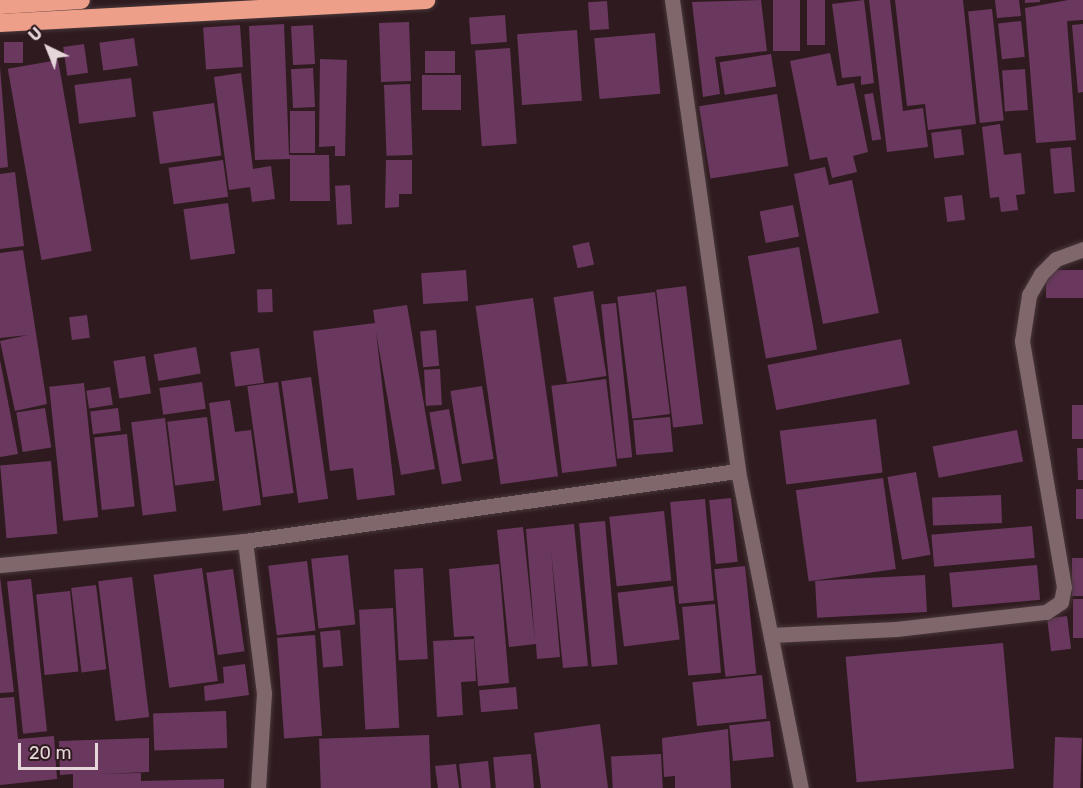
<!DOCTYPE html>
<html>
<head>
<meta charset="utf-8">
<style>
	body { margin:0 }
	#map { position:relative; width:1083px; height:788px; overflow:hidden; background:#2f1b1f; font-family:Rubik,sans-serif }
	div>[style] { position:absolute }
	.building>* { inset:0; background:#6a385f; transform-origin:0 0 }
	.roads { filter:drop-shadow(0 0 2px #48383b) drop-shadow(0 0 2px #48383b) }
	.minor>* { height:15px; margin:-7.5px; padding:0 7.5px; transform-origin:7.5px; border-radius:7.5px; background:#80676c }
	.highway>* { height:18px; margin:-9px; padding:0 9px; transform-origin:9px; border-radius:9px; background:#ee9f89 }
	span { translate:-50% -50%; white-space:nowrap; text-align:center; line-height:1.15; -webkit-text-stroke:5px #2f1b1f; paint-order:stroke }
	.north { position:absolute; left:18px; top:18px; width:60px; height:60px; -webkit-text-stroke:4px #2f1b1f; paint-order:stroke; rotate:317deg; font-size:16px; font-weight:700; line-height:24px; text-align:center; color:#e5d6d9 }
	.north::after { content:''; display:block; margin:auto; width:21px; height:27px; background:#e5d6d9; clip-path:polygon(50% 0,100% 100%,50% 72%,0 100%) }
	.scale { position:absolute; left:18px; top:743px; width:80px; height:27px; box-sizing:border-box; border:3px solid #e5d6d9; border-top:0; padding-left:8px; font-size:18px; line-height:21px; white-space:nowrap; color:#e5d6d9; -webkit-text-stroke:4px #2f1b1f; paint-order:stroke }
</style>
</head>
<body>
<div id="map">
	<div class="building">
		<div style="clip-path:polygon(761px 0,767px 51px,715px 57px,720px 94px,703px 97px,692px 2px)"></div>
		<div style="left:773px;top:0;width:27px;height:51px"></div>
		<div style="left:807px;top:0;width:18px;height:45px"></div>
		<div style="clip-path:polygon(864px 0,874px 83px,861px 85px,861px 76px,842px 78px,832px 4px)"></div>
		<div style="clip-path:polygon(869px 0,890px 0,903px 111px,923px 108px,928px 147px,887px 152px)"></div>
		<div style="clip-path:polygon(895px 0,963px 0,976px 124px,928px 130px,925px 104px,907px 106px)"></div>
		<div style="clip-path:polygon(995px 0,1019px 0,1021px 16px,997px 18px)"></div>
		<div style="clip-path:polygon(1025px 0,1040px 0,1040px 2px,1025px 3px)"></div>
		<div style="clip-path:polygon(1068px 0,1083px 0,1083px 20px,1067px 21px,1076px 140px,1036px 143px,1025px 8px)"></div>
		<div style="left:607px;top:1px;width:28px;height:19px;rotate:86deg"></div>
		<div style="left:992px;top:9px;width:112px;height:24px;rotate:84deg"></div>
		<div style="left:505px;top:15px;width:27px;height:36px;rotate:86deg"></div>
		<div style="left:1021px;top:21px;width:36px;height:23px;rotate:84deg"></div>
		<div style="left:409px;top:22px;width:59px;height:30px;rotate:88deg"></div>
		<div style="clip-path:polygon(284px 24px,289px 155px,329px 155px,330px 201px,290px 201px,290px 159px,255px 160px,249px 26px)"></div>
		<div style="clip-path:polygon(1083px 24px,1083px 92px,1078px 93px,1072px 25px)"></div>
		<div style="left:240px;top:25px;width:42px;height:37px;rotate:86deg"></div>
		<div style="left:313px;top:25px;width:39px;height:22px;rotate:87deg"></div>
		<div style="left:577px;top:30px;width:71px;height:60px;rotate:86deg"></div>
		<div style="left:655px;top:33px;width:61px;height:61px;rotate:85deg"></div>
		<div style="left:134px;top:38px;width:28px;height:35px;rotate:82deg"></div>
		<div style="left:4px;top:42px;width:19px;height:21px"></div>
		<div style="left:84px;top:44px;width:29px;height:21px;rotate:82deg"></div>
		<div style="left:510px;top:48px;width:96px;height:35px;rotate:86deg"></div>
		<div style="left:425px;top:51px;width:30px;height:22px"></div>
		<div style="clip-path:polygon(830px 53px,837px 86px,854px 83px,868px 152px,853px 156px,857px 172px,832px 178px,827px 157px,810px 160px,790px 61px)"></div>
		<div style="left:771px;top:54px;width:33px;height:52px;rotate:81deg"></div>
		<div style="clip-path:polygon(320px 59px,347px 60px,345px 156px,335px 156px,335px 146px,319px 147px)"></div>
		<div style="left:58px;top:60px;width:194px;height:51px;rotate:80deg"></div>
		<div style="clip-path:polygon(0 67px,8px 167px,0 168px)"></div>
		<div style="left:313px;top:68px;width:39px;height:22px;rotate:87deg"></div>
		<div style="left:1025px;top:69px;width:41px;height:23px;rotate:86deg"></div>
		<div style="clip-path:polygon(241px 73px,253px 169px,271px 166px,275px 199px,252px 202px,250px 187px,229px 190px,214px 77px)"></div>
		<div style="left:422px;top:75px;width:39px;height:35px"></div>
		<div style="left:131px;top:78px;width:39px;height:57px;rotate:83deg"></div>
		<div style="left:410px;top:84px;width:71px;height:26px;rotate:88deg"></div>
		<div style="left:873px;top:93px;width:47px;height:9px;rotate:80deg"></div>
		<div style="left:777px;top:94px;width:73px;height:79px;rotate:81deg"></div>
		<div style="left:214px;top:103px;width:53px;height:62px;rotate:82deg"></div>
		<div style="left:290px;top:111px;width:25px;height:42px"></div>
		<div style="clip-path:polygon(1000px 124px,1004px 155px,1021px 153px,1025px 194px,1016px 195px,1018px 210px,1001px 212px,999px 197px,990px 198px,982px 127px)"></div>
		<div style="left:961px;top:129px;width:26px;height:30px;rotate:83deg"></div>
		<div style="left:1071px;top:147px;width:45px;height:21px;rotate:85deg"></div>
		<div style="left:223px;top:160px;width:37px;height:55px;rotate:82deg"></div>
		<div style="clip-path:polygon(386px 160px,412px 160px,412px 194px,399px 194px,399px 207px,385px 208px)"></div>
		<div style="clip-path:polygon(825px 167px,829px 185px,852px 180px,879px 313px,823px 324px,794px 174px)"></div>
		<div style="clip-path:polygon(15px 172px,24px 246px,0 249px,0 174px)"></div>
		<div style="left:350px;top:185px;width:39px;height:15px;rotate:87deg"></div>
		<div style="left:962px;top:195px;width:25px;height:18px;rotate:83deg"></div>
		<div style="left:228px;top:203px;width:51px;height:45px;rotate:82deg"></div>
		<div style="left:793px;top:205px;width:32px;height:34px;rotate:79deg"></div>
		<div style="left:589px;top:242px;width:23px;height:17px;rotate:77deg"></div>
		<div style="left:799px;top:247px;width:104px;height:52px;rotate:80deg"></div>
		<div style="clip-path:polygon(23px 250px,47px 404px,15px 411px,0 341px,28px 335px,0 338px,0 253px)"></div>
		<div style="left:466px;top:270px;width:31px;height:45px;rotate:86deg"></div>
		<div style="left:1083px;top:270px;width:28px;height:37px;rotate:90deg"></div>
		<div style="left:686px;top:286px;width:139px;height:30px;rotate:83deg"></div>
		<div style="left:272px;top:289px;width:23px;height:15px;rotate:88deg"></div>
		<div style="left:593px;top:291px;width:86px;height:40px;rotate:81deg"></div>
		<div style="left:655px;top:292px;width:123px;height:38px;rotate:83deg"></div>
		<div style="left:533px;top:298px;width:180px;height:58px;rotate:82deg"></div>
		<div style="left:616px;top:303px;width:155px;height:15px;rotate:84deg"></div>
		<div style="clip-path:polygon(407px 305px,435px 469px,401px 475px,376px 332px,395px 495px,357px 500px,353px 468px,330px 471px,313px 331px,375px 323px,373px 310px)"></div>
		<div style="left:87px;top:315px;width:23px;height:18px;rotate:83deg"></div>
		<div style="left:436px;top:330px;width:36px;height:16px;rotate:85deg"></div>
		<div style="left:901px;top:339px;width:46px;height:136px;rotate:79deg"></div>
		<div style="left:196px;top:347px;width:27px;height:43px;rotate:80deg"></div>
		<div style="left:259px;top:348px;width:35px;height:29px;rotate:82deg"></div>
		<div style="left:145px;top:356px;width:38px;height:32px;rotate:81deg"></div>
		<div style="clip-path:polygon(0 360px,18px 454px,0 457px)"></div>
		<div style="left:440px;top:369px;width:36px;height:16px;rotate:87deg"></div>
		<div style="left:311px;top:377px;width:123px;height:30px;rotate:82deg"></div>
		<div style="left:606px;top:379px;width:88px;height:55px;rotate:83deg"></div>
		<div style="left:202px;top:382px;width:27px;height:43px;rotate:82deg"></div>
		<div style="left:278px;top:382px;width:112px;height:31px;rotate:82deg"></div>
		<div style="left:84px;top:383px;width:135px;height:35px;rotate:84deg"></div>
		<div style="left:482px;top:386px;width:74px;height:32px;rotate:81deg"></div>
		<div style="left:110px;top:387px;width:18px;height:24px;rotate:81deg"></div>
		<div style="clip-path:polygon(230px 400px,235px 432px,251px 430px,261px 505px,223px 511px,209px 403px)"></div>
		<div style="left:1083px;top:405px;width:34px;height:11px;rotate:90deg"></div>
		<div style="left:45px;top:408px;width:40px;height:29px;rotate:81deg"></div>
		<div style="left:118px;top:408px;width:23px;height:28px;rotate:83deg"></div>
		<div style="left:449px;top:409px;width:73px;height:20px;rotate:80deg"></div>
		<div style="left:207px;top:417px;width:64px;height:40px;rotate:83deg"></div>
		<div style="left:670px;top:417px;width:35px;height:37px;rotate:85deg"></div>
		<div style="left:165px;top:418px;width:94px;height:34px;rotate:83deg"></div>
		<div style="left:876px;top:419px;width:54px;height:97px;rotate:83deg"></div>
		<div style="left:1017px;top:430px;width:32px;height:86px;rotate:79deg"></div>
		<div style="left:127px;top:434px;width:73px;height:33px;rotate:84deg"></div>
		<div style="clip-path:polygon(1077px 448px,1083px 448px,1083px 480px,1078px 480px)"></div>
		<div style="left:51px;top:461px;width:73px;height:51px;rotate:85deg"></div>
		<div style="left:916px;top:472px;width:84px;height:29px;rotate:80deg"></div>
		<div style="left:883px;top:478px;width:92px;height:88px;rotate:82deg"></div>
		<div style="left:1076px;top:489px;width:7px;height:30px"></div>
		<div style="left:1001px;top:495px;width:28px;height:69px;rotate:88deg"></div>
		<div style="left:731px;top:498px;width:64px;height:22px;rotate:84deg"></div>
		<div style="left:705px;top:499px;width:102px;height:35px;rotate:85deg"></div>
		<div style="left:664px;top:511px;width:70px;height:55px;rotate:84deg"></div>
		<div style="left:605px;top:521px;width:144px;height:26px;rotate:85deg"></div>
		<div style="clip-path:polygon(574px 524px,588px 666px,563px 668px,551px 550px,560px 657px,537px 659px,536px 644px,509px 647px,497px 530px,523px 527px,535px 641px,526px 529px)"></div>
		<div style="left:1032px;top:526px;width:32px;height:101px;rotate:85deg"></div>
		<div style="left:348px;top:555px;width:70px;height:37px;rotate:84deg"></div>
		<div style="left:1072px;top:558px;width:11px;height:38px"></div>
		<div style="left:307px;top:561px;width:70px;height:39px;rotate:83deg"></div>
		<div style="clip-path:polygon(499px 564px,509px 683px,478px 686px,474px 636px,454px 637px,449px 569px)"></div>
		<div style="left:1037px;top:565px;width:35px;height:88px;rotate:85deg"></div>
		<div style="left:745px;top:566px;width:108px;height:31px;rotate:84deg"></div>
		<div style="left:202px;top:568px;width:114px;height:49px;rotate:82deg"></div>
		<div style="left:423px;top:568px;width:91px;height:29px;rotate:87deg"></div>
		<div style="left:233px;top:569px;width:83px;height:27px;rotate:82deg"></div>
		<div style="left:925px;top:575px;width:37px;height:110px;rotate:87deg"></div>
		<div style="clip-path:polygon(0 577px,14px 692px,0 693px)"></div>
		<div style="left:132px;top:577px;width:141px;height:34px;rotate:83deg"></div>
		<div style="left:31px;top:579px;width:153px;height:24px;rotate:84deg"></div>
		<div style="left:96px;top:585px;width:85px;height:25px;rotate:83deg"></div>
		<div style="left:673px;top:586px;width:54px;height:56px;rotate:83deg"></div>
		<div style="left:70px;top:591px;width:81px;height:34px;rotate:84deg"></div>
		<div style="left:1073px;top:599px;width:10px;height:39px"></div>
		<div style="left:715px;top:604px;width:69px;height:33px;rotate:85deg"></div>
		<div style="left:393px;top:608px;width:120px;height:34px;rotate:87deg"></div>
		<div style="left:1067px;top:616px;width:33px;height:20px;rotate:83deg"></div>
		<div style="left:340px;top:630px;width:36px;height:20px;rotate:85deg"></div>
		<div style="left:315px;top:635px;width:101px;height:38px;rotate:86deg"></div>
		<div style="clip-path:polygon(474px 639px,476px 681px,461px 682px,463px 715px,437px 717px,433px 641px)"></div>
		<div style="left:1003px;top:643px;width:126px;height:158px;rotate:85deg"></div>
		<div style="clip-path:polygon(245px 664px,249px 695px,205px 701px,204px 686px,224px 683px,223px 667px)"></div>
		<div style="left:762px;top:675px;width:44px;height:70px;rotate:84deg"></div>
		<div style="left:516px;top:687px;width:22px;height:37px;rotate:85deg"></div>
		<div style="clip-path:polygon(14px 697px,18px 739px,54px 736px,57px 779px,0 785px,0 698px)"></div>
		<div style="left:226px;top:711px;width:37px;height:73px;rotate:88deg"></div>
		<div style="left:770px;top:721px;width:36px;height:41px;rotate:84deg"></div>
		<div style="clip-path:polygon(600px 724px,608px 788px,541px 788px,534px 733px)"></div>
		<div style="clip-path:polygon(728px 729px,731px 788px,675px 788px,675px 776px,664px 777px,662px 738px)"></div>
		<div style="left:429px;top:735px;width:53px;height:110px;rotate:88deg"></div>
		<div style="left:1055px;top:737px;width:27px;height:51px;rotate:2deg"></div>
		<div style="clip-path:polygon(149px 738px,149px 772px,98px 774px,141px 773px,141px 781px,224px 779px,224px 788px,73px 788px,73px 774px,60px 775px,59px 741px)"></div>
		<div style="left:531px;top:754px;width:34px;height:38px;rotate:85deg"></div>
		<div style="left:661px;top:754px;width:34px;height:50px;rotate:87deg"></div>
		<div style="left:488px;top:761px;width:27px;height:29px;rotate:84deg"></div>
		<div style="clip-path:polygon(456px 764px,459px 788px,438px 788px,435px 766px)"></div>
	</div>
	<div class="roads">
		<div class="minor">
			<div style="left:672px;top:0;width:476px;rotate:82deg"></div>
			<div style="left:738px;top:471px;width:323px;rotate:78.8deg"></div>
			<div style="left:245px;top:541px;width:153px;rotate:82.9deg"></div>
			<div style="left:264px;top:693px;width:95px;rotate:93.6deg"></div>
			<div style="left:0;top:565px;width:246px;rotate:-5.6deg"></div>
			<div style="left:245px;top:541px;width:498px;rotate:-8.1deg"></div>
			<div style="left:771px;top:635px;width:125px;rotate:-2.7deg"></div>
			<div style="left:896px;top:629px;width:151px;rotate:-6.5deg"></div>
			<div style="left:1046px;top:612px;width:18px;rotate:-34deg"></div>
			<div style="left:1061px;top:602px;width:15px;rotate:-79deg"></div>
			<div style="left:1064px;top:587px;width:250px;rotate:-99.7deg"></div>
			<div style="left:1022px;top:341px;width:47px;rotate:-81.3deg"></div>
			<div style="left:1029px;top:295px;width:24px;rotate:-60deg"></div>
			<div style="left:1041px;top:274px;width:21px;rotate:-45deg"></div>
			<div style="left:1056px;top:259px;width:29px;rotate:-20deg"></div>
		</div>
		<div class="highway">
			<div style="left:0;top:5px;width:81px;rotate:-3.5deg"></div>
			<div style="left:0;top:23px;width:427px;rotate:-3.1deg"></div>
		</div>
	</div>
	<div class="north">U</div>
	<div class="scale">20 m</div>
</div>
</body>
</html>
